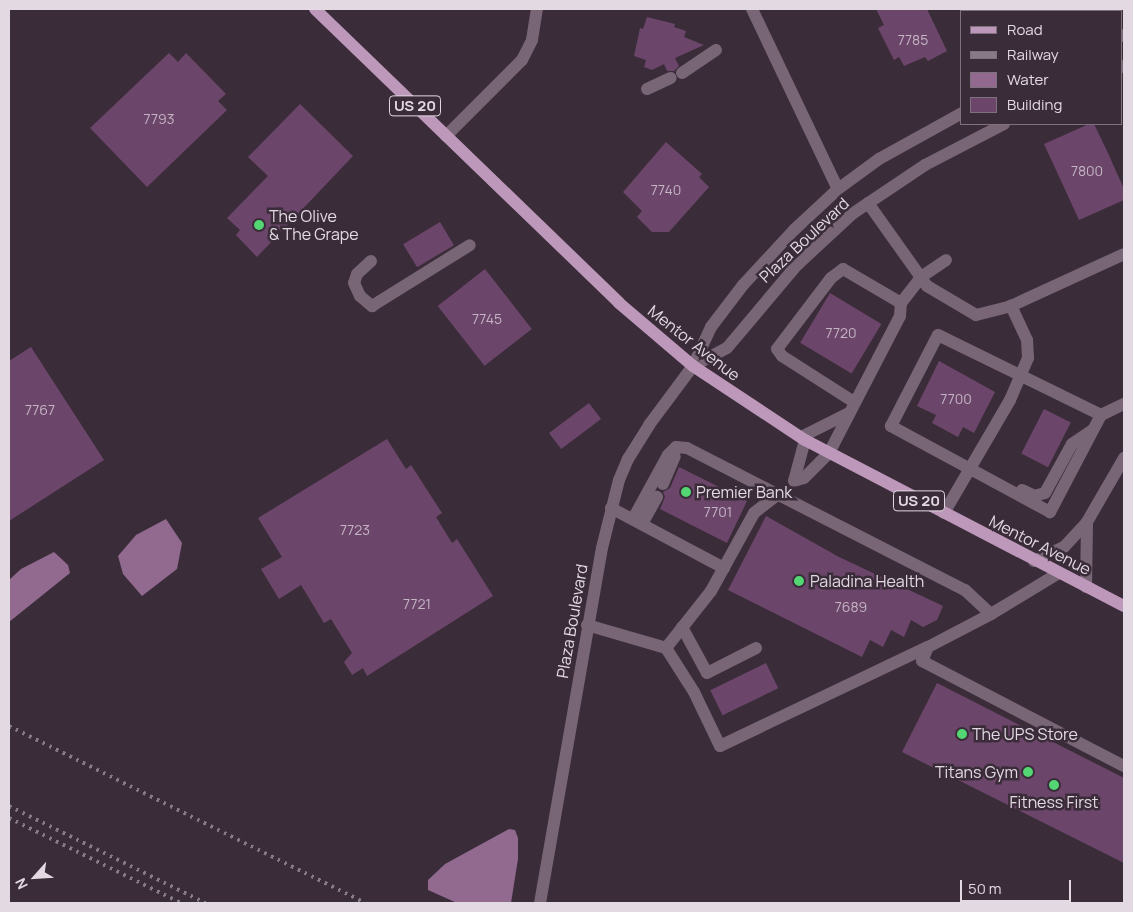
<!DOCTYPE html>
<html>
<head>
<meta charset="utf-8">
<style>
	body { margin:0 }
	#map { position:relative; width:1133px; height:912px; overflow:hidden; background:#3b2c3a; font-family:Manrope,sans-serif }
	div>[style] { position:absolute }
	.water>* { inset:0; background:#926a90 }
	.building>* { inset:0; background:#6c466a; transform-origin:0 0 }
	.minor>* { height:12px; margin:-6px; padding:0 6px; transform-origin:6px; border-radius:6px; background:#786676 }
	.major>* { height:12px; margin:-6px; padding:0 6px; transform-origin:6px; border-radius:6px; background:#bd98ba }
	.rail>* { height:4px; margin-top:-2px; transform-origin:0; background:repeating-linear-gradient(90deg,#877b87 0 2.5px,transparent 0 7.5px) }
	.dots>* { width:14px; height:14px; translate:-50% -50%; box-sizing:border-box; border:2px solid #3b2c3a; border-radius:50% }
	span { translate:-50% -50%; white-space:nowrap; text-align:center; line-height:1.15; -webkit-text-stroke:5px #3b2c3a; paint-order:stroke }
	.number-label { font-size:14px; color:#c4b4c4 }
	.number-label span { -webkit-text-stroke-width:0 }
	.shield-label span { padding:1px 4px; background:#3b2c3a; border:1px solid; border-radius:4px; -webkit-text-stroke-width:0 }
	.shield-label { font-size:15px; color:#e2d9e2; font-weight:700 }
	.poi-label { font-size:16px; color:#e2d9e2 }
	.left { translate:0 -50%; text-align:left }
	.right { translate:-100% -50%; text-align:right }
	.street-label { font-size:16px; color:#e2d9e2 }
	.frame { position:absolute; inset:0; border:10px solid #e2d9e2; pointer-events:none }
	.legend { position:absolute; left:960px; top:10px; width:162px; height:115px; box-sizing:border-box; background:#3b2c3a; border:1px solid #7e717d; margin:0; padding:6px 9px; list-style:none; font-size:15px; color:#e2d9e2 }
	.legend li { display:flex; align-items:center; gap:10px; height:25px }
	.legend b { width:25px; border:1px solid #7e717d }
	.north { position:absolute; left:10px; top:852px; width:50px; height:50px; -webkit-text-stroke:4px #3b2c3a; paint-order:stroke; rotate:244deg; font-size:14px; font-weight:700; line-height:20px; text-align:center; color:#e2d9e2 }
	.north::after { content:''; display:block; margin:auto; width:18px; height:22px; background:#e2d9e2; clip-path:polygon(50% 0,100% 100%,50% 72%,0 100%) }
	.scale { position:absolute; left:960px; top:880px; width:111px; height:22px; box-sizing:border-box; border:2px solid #e2d9e2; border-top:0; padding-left:6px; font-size:15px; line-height:18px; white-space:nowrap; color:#e2d9e2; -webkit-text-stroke:4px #3b2c3a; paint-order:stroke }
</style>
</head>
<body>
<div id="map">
	<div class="water">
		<div style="clip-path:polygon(166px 519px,182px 543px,177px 569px,142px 596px,123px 574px,118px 556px,136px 535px)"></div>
		<div style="clip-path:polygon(54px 552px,68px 565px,70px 573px,9px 622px,9px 580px,21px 569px)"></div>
		<div style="clip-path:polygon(509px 829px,515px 830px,518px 838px,518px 859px,511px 903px,457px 903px,428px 890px,428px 880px,445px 864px)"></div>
	</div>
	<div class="building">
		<div style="clip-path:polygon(876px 9px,927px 9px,947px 51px,928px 61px,925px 57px,904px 66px,899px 57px,894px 60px,878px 28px,884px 25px)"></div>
		<div style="clip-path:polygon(647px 17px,675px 24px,674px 27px,686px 31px,684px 37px,704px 45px,675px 58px,679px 66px,674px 71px,667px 71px,664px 64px,652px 70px,644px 67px,646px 60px,634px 56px,640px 28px,643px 29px)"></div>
		<div style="clip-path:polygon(169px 53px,178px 62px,186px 53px,226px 94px,218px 101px,227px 110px,147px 187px,90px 128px)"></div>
		<div style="clip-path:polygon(300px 104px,353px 156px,257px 257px,236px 235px,240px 230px,227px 218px,268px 176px,248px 157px)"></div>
		<div style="clip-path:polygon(1089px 124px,1094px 124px,1107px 151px,1124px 189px,1124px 200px,1079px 220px,1044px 144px)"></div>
		<div style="clip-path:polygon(666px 142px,702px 174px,699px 177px,709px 187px,669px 232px,652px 232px,637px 217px,642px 211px,623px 192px)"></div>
		<div style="left:440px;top:222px;width:27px;height:43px;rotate:59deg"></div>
		<div style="left:485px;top:269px;width:76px;height:60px;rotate:52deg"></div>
		<div style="left:830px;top:293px;width:60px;height:58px;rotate:31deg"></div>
		<div style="clip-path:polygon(31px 347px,104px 460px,9px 521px,9px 361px)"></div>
		<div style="clip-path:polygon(939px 361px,995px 392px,974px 433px,963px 427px,958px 437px,932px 423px,936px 415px,917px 406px)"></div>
		<div style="left:589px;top:403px;width:20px;height:50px;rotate:53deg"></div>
		<div style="left:1044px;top:409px;width:30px;height:50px;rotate:27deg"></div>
		<div style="clip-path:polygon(387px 439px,406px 469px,411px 465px,442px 513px,436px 517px,452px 543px,457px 539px,493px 596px,367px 676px,363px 668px,352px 675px,344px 662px,352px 653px,331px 619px,324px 623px,301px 585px,279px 599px,261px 569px,282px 557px,258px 518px)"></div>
		<div style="clip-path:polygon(679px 467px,747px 501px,727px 543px,660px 509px,665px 497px,663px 492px,670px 488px)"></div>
		<div style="clip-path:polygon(766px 516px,839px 557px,943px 606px,937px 620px,923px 627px,911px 620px,904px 637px,891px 630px,883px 647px,870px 640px,862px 657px,728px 590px)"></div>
		<div style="left:766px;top:663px;width:28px;height:62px;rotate:64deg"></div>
		<div style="clip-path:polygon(937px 683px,1124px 778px,1124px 863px,902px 752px)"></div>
	</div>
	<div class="minor">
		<div style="left:752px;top:9px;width:199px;rotate:64.5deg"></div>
		<div style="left:1122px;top:36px;width:2px;rotate:-27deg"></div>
		<div style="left:1122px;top:67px;width:2px;rotate:-27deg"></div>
		<div style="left:682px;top:73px;width:41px;rotate:-34.1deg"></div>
		<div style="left:647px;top:89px;width:26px;rotate:-25deg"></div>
		<div style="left:446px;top:136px;width:107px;rotate:-45deg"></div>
		<div style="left:522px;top:60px;width:22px;rotate:-63deg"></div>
		<div style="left:532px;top:40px;width:31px;rotate:-81deg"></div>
		<div style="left:868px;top:203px;width:102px;rotate:54.6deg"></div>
		<div style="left:927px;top:286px;width:57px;rotate:30.6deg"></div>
		<div style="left:976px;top:315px;width:36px;rotate:-14deg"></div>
		<div style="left:1011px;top:306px;width:124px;rotate:-24.7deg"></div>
		<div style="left:371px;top:261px;width:19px;rotate:137deg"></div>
		<div style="left:357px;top:274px;width:9px;rotate:108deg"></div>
		<div style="left:354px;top:283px;width:14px;rotate:65deg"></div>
		<div style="left:360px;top:296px;width:16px;rotate:40deg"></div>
		<div style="left:372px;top:306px;width:115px;rotate:-31.9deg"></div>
		<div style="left:901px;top:303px;width:33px;rotate:-52deg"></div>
		<div style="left:921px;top:277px;width:30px;rotate:-34deg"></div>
		<div style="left:693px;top:366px;width:38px;rotate:-28deg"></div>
		<div style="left:727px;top:348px;width:109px;rotate:-49.9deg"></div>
		<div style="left:797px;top:265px;width:75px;rotate:-42.8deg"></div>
		<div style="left:852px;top:214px;width:88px;rotate:-33.9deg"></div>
		<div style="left:925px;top:165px;width:89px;rotate:-27.4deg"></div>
		<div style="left:1101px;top:415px;width:110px;rotate:117.7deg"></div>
		<div style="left:1050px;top:512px;width:181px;rotate:-151.6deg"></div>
		<div style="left:891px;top:426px;width:102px;rotate:-62.7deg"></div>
		<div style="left:938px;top:335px;width:182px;rotate:26.1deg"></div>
		<div style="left:1101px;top:415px;width:25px;rotate:-26deg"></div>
		<div style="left:801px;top:437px;width:54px;rotate:-26.6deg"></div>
		<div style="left:805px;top:440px;width:42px;rotate:105deg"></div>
		<div style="left:794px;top:481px;width:10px;rotate:-17deg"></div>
		<div style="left:804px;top:478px;width:35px;rotate:-45deg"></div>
		<div style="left:829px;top:453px;width:154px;rotate:-62.6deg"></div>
		<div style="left:900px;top:316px;width:13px;rotate:-86deg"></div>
		<div style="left:901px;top:303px;width:67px;rotate:-149.6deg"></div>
		<div style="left:843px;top:269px;width:15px;rotate:143deg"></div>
		<div style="left:831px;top:278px;width:89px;rotate:127.3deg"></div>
		<div style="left:777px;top:349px;width:9px;rotate:54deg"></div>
		<div style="left:782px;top:356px;width:85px;rotate:32.6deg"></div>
		<div style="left:663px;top:484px;width:30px;rotate:-67deg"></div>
		<div style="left:1022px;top:490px;width:14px;rotate:25deg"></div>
		<div style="left:1035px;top:496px;width:10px;rotate:-17deg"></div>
		<div style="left:1045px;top:493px;width:56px;rotate:-61.1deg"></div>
		<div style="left:1072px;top:444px;width:25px;rotate:-34deg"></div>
		<div style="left:611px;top:508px;width:128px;rotate:28deg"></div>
		<div style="left:944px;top:513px;width:131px;rotate:-59.7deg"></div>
		<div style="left:1010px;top:400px;width:46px;rotate:-66.8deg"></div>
		<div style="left:1028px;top:358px;width:18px;rotate:-93deg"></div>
		<div style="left:1027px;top:340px;width:38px;rotate:-115deg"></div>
		<div style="left:633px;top:519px;width:73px;rotate:-61.3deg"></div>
		<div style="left:668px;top:455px;width:11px;rotate:-45deg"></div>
		<div style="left:676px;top:447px;width:11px;rotate:5deg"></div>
		<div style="left:687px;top:448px;width:312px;rotate:27.1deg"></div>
		<div style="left:965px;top:590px;width:35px;rotate:43deg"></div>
		<div style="left:642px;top:524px;width:31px;rotate:-61deg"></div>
		<div style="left:1034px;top:561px;width:33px;rotate:-25deg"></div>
		<div style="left:1064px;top:547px;width:34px;rotate:-47deg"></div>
		<div style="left:1087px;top:522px;width:74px;rotate:-60deg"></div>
		<div style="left:1086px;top:587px;width:65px;rotate:-89.1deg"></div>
		<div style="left:587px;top:625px;width:82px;rotate:16.2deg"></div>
		<div style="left:666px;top:648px;width:52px;rotate:57.5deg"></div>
		<div style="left:694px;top:692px;width:60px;rotate:64.3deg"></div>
		<div style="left:720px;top:746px;width:230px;rotate:-25.5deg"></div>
		<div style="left:928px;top:647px;width:71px;rotate:-27.6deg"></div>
		<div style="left:991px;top:614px;width:79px;rotate:-31.1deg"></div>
		<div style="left:682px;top:627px;width:52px;rotate:61.5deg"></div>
		<div style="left:707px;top:673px;width:55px;rotate:-27deg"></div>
		<div style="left:928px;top:647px;width:15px;rotate:113deg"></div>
		<div style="left:922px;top:661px;width:228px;rotate:27.5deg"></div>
		<div style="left:666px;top:648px;width:73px;rotate:-51.7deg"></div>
		<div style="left:711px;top:591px;width:89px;rotate:-61.1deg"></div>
		<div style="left:754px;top:513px;width:31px;rotate:-38deg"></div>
		<div style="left:540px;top:903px;width:360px;rotate:-80.1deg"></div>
		<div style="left:602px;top:548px;width:70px;rotate:-76deg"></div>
		<div style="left:619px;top:480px;width:23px;rotate:-67deg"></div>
		<div style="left:628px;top:459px;width:40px;rotate:-58deg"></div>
		<div style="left:649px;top:425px;width:74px;rotate:-53.3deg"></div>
		<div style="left:693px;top:366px;width:43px;rotate:-65.2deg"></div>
		<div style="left:711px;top:327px;width:53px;rotate:-52.7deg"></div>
		<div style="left:743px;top:285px;width:75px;rotate:-47.2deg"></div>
		<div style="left:794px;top:230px;width:60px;rotate:-43deg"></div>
		<div style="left:838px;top:189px;width:51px;rotate:-36.2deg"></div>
		<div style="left:879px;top:159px;width:95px;rotate:-29deg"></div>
	</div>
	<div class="major">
		<div style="left:315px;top:9px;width:423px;rotate:44deg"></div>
		<div style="left:619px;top:303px;width:97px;rotate:40.4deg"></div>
		<div style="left:693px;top:366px;width:134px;rotate:33.5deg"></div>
		<div style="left:805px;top:440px;width:360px;rotate:27.5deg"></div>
	</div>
	<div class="rail">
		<div style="left:9px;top:726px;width:398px;rotate:26.4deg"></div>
		<div style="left:9px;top:806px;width:219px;rotate:26.3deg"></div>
		<div style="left:9px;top:818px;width:192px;rotate:26.3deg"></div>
	</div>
	<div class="dots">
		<div style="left:259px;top:225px;background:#53d673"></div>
		<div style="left:686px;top:492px;background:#53d673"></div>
		<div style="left:799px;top:581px;background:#53d673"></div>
		<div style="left:962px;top:734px;background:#53d673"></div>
		<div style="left:1028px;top:772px;background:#53d673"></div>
		<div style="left:1054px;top:785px;background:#53d673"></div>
	</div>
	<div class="number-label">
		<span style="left:913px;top:40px">7785</span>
		<span style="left:159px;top:119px">7793</span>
		<span style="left:1087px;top:171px">7800</span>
		<span style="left:666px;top:190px">7740</span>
		<span style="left:487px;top:319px">7745</span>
		<span style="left:841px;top:333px">7720</span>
		<span style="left:956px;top:399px">7700</span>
		<span style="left:40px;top:410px">7767</span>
		<span style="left:718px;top:512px">7701</span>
		<span style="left:355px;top:530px">7723</span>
		<span style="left:417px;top:604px">7721</span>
		<span style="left:851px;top:607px">7689</span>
	</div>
	<div class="shield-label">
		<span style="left:415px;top:106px">US 20</span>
		<span style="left:919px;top:501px">US 20</span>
	</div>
	<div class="poi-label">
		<span class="left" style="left:269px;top:225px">The Olive<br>&amp; The Grape</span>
		<span class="left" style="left:696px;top:492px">Premier Bank</span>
		<span class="left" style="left:810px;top:581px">Paladina Health</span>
		<span class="left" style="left:972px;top:734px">The UPS Store</span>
		<span class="right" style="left:1018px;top:772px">Titans Gym</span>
		<span style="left:1054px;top:802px">Fitness First</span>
	</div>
	<div class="street-label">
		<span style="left:804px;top:240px;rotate:-43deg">Plaza Boulevard</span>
		<span style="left:694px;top:343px;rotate:38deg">Mentor Avenue</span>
		<span style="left:1040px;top:545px;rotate:27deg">Mentor Avenue</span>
		<span style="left:572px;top:621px;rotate:-80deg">Plaza Boulevard</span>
	</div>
	<div class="frame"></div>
	<ul class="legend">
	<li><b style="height:6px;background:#bd98ba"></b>Road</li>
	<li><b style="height:6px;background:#877b87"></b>Railway</li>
	<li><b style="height:14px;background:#926a90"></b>Water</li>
	<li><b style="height:14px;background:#6c466a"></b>Building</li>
	</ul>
	<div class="north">N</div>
	<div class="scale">50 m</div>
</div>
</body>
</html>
